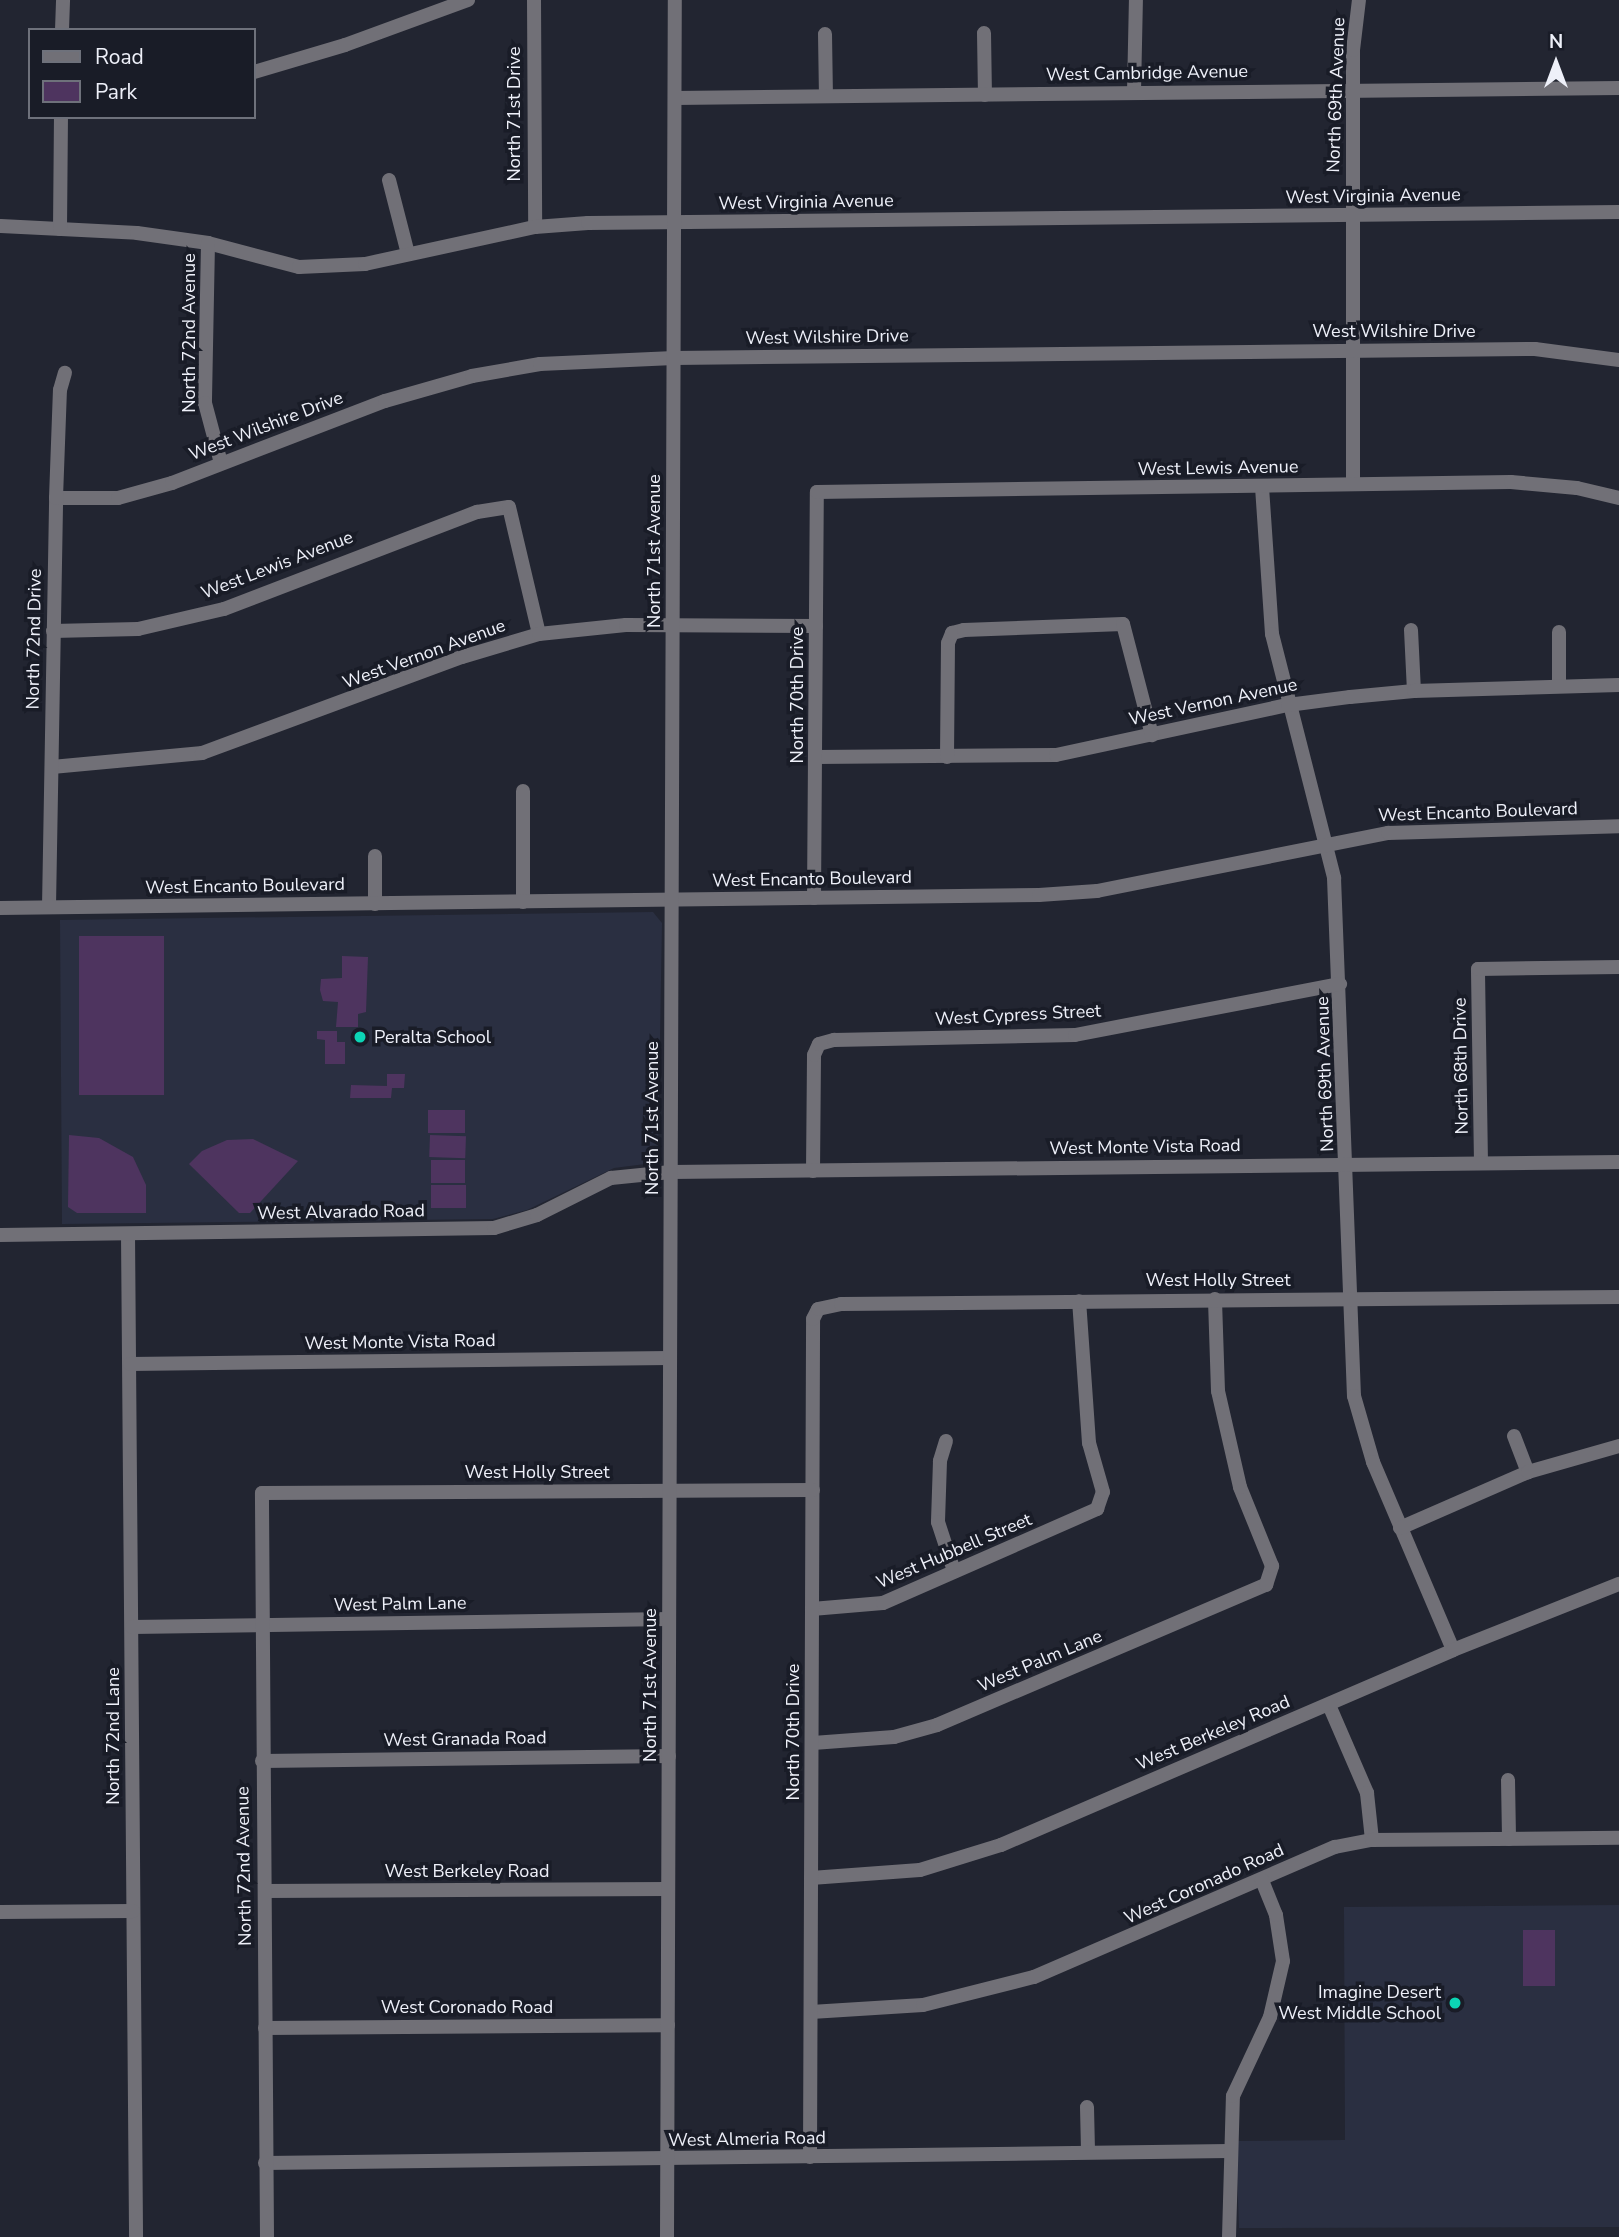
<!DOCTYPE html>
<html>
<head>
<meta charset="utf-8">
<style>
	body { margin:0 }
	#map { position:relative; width:1619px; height:2237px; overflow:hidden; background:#222531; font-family:"Nunito Sans",sans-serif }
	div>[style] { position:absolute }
	.built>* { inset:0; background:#2a2f41 }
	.green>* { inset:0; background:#4e345f; transform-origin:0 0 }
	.minor>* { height:14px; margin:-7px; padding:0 7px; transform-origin:7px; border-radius:7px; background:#717077 }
	.dots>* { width:19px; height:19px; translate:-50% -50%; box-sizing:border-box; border:4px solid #191c27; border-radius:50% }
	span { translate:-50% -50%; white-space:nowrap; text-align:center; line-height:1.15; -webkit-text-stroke:7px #191c27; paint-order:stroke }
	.street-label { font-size:18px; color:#eef0f9 }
	.poi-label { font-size:18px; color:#eef0f9 }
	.left { translate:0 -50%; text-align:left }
	.right { translate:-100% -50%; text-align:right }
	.legend { position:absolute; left:28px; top:28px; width:228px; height:91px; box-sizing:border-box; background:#191c27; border:2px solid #6e717b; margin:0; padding:9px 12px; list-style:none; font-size:21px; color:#eef0f9 }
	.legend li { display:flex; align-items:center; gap:14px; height:35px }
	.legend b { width:35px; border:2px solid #6e717b }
	.north { position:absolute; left:1521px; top:28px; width:70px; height:70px; -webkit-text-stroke:5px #191c27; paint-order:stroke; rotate:0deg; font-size:19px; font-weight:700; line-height:28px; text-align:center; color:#eef0f9 }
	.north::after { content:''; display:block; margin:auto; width:24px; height:32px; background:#eef0f9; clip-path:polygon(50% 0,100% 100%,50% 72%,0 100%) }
</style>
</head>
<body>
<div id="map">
	<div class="built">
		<div style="clip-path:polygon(653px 912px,662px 923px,658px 1152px,653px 1163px,614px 1168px,527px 1210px,493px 1219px,62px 1224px,60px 920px)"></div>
		<div style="clip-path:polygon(1619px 1905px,1619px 2227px,1239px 2228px,1236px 2141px,1345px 2140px,1344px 1907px)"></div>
	</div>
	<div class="green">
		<div style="left:79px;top:936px;width:85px;height:159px"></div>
		<div style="clip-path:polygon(342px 956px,368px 957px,366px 1012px,358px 1014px,358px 1027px,336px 1027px,338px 1002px,323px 1001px,320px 990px,321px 979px,342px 978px)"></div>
		<div style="clip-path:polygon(317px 1031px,337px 1031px,337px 1042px,345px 1042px,345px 1064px,325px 1064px,325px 1040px,317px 1039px)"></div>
		<div style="clip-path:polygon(387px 1074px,405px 1074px,404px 1088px,392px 1088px,391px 1098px,350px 1098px,351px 1085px,387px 1086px)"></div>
		<div style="left:428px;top:1110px;width:37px;height:23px"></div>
		<div style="clip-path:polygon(69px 1135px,99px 1138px,133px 1157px,146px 1185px,146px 1213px,77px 1213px,68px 1207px)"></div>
		<div style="left:430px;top:1135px;width:36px;height:22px;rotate:2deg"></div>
		<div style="clip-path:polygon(253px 1139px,298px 1161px,250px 1213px,239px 1213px,189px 1164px,202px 1151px,227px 1140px)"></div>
		<div style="left:465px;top:1160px;width:23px;height:34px;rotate:90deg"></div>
		<div style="left:431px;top:1185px;width:35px;height:23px"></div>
		<div style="left:1523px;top:1930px;width:32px;height:56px"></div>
	</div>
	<div class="minor">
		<div style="left:534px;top:0;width:227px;rotate:89.7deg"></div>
		<div style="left:62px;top:30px;width:30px;rotate:-88deg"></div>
		<div style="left:984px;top:33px;width:62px;rotate:89.1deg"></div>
		<div style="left:825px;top:34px;width:62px;rotate:89.1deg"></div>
		<div style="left:254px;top:72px;width:95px;rotate:-16.5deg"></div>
		<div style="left:345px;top:45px;width:131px;rotate:-20.1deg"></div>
		<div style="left:1134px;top:92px;width:92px;rotate:-88.8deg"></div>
		<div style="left:675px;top:98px;width:944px;rotate:-0.61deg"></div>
		<div style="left:389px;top:180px;width:76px;rotate:75.6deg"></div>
		<div style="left:1px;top:226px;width:136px;rotate:2.9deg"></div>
		<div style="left:137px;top:233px;width:72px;rotate:8deg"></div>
		<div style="left:208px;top:243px;width:94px;rotate:14.8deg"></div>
		<div style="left:299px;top:267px;width:66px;rotate:-2.6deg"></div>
		<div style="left:365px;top:264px;width:174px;rotate:-12.3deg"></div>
		<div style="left:535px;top:227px;width:53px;rotate:-4.3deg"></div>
		<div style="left:588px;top:223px;width:1031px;rotate:-0.61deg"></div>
		<div style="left:60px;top:229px;width:112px;rotate:-89.5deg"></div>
		<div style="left:208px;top:243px;width:160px;rotate:91.1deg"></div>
		<div style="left:205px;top:403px;width:62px;rotate:75.1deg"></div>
		<div style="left:1353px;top:484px;width:434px;rotate:-90deg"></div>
		<div style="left:1353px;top:50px;width:50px;rotate:-83.2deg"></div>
		<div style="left:1262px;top:487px;width:147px;rotate:86.1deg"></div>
		<div style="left:1272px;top:634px;width:252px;rotate:75.7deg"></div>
		<div style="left:1334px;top:878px;width:518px;rotate:87.79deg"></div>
		<div style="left:1354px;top:1396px;width:69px;rotate:73.9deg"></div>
		<div style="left:1373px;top:1462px;width:204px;rotate:66.9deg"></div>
		<div style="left:56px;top:498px;width:62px"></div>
		<div style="left:118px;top:498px;width:56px;rotate:-15.5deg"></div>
		<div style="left:172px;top:483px;width:228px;rotate:-21.1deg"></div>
		<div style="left:385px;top:401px;width:91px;rotate:-16deg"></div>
		<div style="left:472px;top:376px;width:69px;rotate:-10deg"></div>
		<div style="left:540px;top:364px;width:134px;rotate:-2.6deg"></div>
		<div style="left:674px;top:358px;width:861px;rotate:-0.6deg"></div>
		<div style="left:1535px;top:349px;width:85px;rotate:7.5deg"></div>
		<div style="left:1411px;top:630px;width:61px;rotate:87.2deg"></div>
		<div style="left:53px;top:631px;width:85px;rotate:-1.3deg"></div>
		<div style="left:138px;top:629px;width:88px;rotate:-13.1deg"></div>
		<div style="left:224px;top:609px;width:271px;rotate:-21deg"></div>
		<div style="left:477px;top:512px;width:32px;rotate:-9deg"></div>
		<div style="left:509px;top:507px;width:130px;rotate:76.7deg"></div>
		<div style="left:1559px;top:632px;width:53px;rotate:90deg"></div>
		<div style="left:816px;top:757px;width:240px;rotate:-0.5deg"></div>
		<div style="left:1056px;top:755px;width:237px;rotate:-12.2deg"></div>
		<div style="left:1288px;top:705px;width:63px;rotate:-7.4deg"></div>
		<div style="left:1350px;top:697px;width:64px;rotate:-5.4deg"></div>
		<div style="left:1414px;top:691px;width:205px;rotate:-1.7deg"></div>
		<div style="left:947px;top:757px;width:114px;rotate:-89.5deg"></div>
		<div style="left:948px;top:643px;width:11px;rotate:-68deg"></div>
		<div style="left:952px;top:633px;width:12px;rotate:-14deg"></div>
		<div style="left:964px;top:630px;width:159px;rotate:-2.2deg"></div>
		<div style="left:1123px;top:624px;width:115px;rotate:75.4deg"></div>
		<div style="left:52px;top:767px;width:151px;rotate:-5.3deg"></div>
		<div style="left:202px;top:753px;width:277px;rotate:-20.3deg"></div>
		<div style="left:462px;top:657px;width:80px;rotate:-16.6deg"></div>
		<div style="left:539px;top:634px;width:87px;rotate:-5.9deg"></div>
		<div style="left:626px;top:625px;width:190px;rotate:0.3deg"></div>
		<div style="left:523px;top:791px;width:111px;rotate:90deg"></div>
		<div style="left:375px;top:856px;width:48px;rotate:90deg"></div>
		<div style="left:814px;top:898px;width:406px;rotate:-89.6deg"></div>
		<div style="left:817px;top:492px;width:694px;rotate:-0.83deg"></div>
		<div style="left:1511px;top:482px;width:66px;rotate:5.2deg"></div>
		<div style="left:1577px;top:488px;width:43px;rotate:13.4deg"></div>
		<div style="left:49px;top:907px;width:409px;rotate:-89deg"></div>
		<div style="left:56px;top:498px;width:108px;rotate:-87.9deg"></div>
		<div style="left:60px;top:390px;width:18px;rotate:-74deg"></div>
		<div style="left:0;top:908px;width:1039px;rotate:-0.72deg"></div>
		<div style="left:1039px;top:895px;width:58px;rotate:-3.9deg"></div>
		<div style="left:1097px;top:891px;width:297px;rotate:-11.3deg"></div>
		<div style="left:1388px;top:833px;width:231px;rotate:-1.7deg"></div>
		<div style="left:1481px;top:1163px;width:194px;rotate:-90.9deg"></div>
		<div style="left:1478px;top:969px;width:141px;rotate:-0.8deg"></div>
		<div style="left:813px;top:1171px;width:116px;rotate:-89.5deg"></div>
		<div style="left:814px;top:1055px;width:12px;rotate:-66deg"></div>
		<div style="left:819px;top:1044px;width:16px;rotate:-15deg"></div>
		<div style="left:834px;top:1040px;width:241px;rotate:-1.2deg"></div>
		<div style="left:1075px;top:1035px;width:270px;rotate:-10.9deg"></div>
		<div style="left:128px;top:1234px;width:1003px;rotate:89.54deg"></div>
		<div style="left:0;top:1235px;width:494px;rotate:-0.8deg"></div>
		<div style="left:494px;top:1228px;width:45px;rotate:-16.8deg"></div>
		<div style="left:537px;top:1215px;width:83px;rotate:-26.6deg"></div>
		<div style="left:611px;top:1178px;width:60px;rotate:-5.7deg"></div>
		<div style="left:671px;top:1172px;width:948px;rotate:-0.6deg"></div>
		<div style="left:130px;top:1364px;width:540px;rotate:-0.64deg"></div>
		<div style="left:1514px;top:1436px;width:39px;rotate:69deg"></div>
		<div style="left:946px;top:1441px;width:21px;rotate:107deg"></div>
		<div style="left:940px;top:1461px;width:61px;rotate:91.9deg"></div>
		<div style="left:938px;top:1522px;width:52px;rotate:71.9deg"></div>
		<div style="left:1400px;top:1528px;width:140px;rotate:-23.6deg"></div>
		<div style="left:1528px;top:1472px;width:95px;rotate:-15.9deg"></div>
		<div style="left:812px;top:1609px;width:71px;rotate:-4.8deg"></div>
		<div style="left:883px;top:1603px;width:234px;rotate:-23.7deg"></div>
		<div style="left:1097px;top:1509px;width:18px;rotate:-71deg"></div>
		<div style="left:1103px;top:1492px;width:51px;rotate:-105.9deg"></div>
		<div style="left:1089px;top:1443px;width:142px;rotate:-94deg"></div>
		<div style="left:132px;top:1627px;width:537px;rotate:-0.85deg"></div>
		<div style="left:1329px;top:1705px;width:96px;rotate:66.6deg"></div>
		<div style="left:1367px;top:1793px;width:47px;rotate:83.9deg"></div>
		<div style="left:813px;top:1743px;width:81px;rotate:-4.2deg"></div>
		<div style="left:894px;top:1737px;width:45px;rotate:-15.6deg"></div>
		<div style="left:937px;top:1725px;width:358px;rotate:-23.1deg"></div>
		<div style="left:1266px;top:1585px;width:20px;rotate:-72deg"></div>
		<div style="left:1272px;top:1566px;width:85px;rotate:-112.1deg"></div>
		<div style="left:1240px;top:1487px;width:98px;rotate:-102.9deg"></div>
		<div style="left:1218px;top:1391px;width:92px;rotate:-91.9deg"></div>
		<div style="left:262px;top:1761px;width:407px;rotate:-0.7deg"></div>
		<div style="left:1508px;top:1780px;width:59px;rotate:89deg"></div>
		<div style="left:811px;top:1878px;width:109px;rotate:-4.2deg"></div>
		<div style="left:920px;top:1870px;width:85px;rotate:-17.2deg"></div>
		<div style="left:1001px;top:1845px;width:492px;rotate:-23.3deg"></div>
		<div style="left:1453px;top:1650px;width:179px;rotate:-21.7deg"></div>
		<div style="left:265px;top:1891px;width:403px;rotate:-0.3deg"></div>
		<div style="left:0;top:1912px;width:133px;rotate:-0.4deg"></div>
		<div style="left:811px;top:2012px;width:112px;rotate:-3.6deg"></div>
		<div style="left:923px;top:2005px;width:114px;rotate:-14.2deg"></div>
		<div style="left:1034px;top:1977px;width:328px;rotate:-23.4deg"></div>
		<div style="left:1335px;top:1847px;width:38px;rotate:-11deg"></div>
		<div style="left:1372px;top:1840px;width:247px;rotate:-0.5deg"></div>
		<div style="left:265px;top:2028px;width:403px;rotate:-0.4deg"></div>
		<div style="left:1087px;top:2107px;width:44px;rotate:88.7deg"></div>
		<div style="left:810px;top:2157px;width:838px;rotate:-89.79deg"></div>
		<div style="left:813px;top:1319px;width:11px;rotate:-63deg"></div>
		<div style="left:818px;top:1309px;width:24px;rotate:-12deg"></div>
		<div style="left:841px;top:1304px;width:778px;rotate:-0.52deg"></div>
		<div style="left:265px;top:2163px;width:964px;rotate:-0.71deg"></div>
		<div style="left:267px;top:2237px;width:744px;rotate:-90.39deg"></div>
		<div style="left:262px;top:1493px;width:551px;rotate:-0.31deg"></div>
		<div style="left:667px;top:2237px;width:2237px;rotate:-89.8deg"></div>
		<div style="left:1229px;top:2237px;width:141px;rotate:-88.4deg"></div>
		<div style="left:1233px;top:2096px;width:87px;rotate:-64.9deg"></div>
		<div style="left:1270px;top:2017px;width:57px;rotate:-76.9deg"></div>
		<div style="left:1283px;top:1961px;width:47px;rotate:-98.7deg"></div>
		<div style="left:1276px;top:1915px;width:38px;rotate:-112deg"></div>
	</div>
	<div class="dots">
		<div style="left:360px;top:1037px;background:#0cd5b5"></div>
		<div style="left:1455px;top:2003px;background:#0cd5b5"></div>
	</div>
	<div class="street-label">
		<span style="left:1147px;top:73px;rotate:-1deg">West Cambridge Avenue</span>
		<span style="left:1336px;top:95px;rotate:-88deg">North 69th Avenue</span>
		<span style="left:514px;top:114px;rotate:-90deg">North 71st Drive</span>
		<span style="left:1373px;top:196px;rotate:-1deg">West Virginia Avenue</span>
		<span style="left:806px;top:202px;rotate:-1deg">West Virginia Avenue</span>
		<span style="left:1394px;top:331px">West Wilshire Drive</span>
		<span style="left:189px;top:333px;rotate:-90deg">North 72nd Avenue</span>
		<span style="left:827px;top:337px;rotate:-1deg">West Wilshire Drive</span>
		<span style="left:266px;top:426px;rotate:-21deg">West Wilshire Drive</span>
		<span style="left:1218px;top:468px;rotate:-1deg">West Lewis Avenue</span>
		<span style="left:654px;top:551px;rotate:-90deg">North 71st Avenue</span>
		<span style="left:277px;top:565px;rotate:-21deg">West Lewis Avenue</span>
		<span style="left:34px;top:639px;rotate:-89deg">North 72nd Drive</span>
		<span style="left:424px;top:654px;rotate:-20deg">West Vernon Avenue</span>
		<span style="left:797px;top:695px;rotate:-90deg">North 70th Drive</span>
		<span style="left:1213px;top:702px;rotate:-12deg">West Vernon Avenue</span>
		<span style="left:1478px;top:812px;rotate:-2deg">West Encanto Boulevard</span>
		<span style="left:812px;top:879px;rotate:-1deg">West Encanto Boulevard</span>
		<span style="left:245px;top:886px;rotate:-1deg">West Encanto Boulevard</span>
		<span style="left:1018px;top:1015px;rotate:-3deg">West Cypress Street</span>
		<span style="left:1461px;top:1066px;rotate:-91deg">North 68th Drive</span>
		<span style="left:1325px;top:1074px;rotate:-92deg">North 69th Avenue</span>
		<span style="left:652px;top:1118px;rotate:-90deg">North 71st Avenue</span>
		<span style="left:1145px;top:1147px;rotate:-1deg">West Monte Vista Road</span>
		<span style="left:341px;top:1212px;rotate:-1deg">West Alvarado Road</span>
		<span style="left:1218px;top:1280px">West Holly Street</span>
		<span style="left:400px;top:1342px;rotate:-1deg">West Monte Vista Road</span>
		<span style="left:537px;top:1472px">West Holly Street</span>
		<span style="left:954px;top:1551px;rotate:-23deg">West Hubbell Street</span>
		<span style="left:400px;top:1604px;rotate:-1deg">West Palm Lane</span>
		<span style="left:1040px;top:1661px;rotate:-23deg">West Palm Lane</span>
		<span style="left:650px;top:1685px;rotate:-90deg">North 71st Avenue</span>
		<span style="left:793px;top:1732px;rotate:-90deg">North 70th Drive</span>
		<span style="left:1213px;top:1733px;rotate:-23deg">West Berkeley Road</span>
		<span style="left:113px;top:1736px;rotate:-90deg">North 72nd Lane</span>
		<span style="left:465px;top:1739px;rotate:-1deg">West Granada Road</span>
		<span style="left:244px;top:1866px;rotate:-91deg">North 72nd Avenue</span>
		<span style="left:467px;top:1871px">West Berkeley Road</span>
		<span style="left:1204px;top:1884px;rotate:-24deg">West Coronado Road</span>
		<span style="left:467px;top:2007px">West Coronado Road</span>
		<span style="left:747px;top:2139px;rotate:-1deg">West Almeria Road</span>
	</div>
	<div class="poi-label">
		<span class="left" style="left:374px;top:1037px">Peralta School</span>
		<span class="right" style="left:1441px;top:2003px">Imagine Desert<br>West Middle School</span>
	</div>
	<ul class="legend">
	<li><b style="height:9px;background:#717077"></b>Road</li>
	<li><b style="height:19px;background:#4e345f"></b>Park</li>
	</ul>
	<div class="north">N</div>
</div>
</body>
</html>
